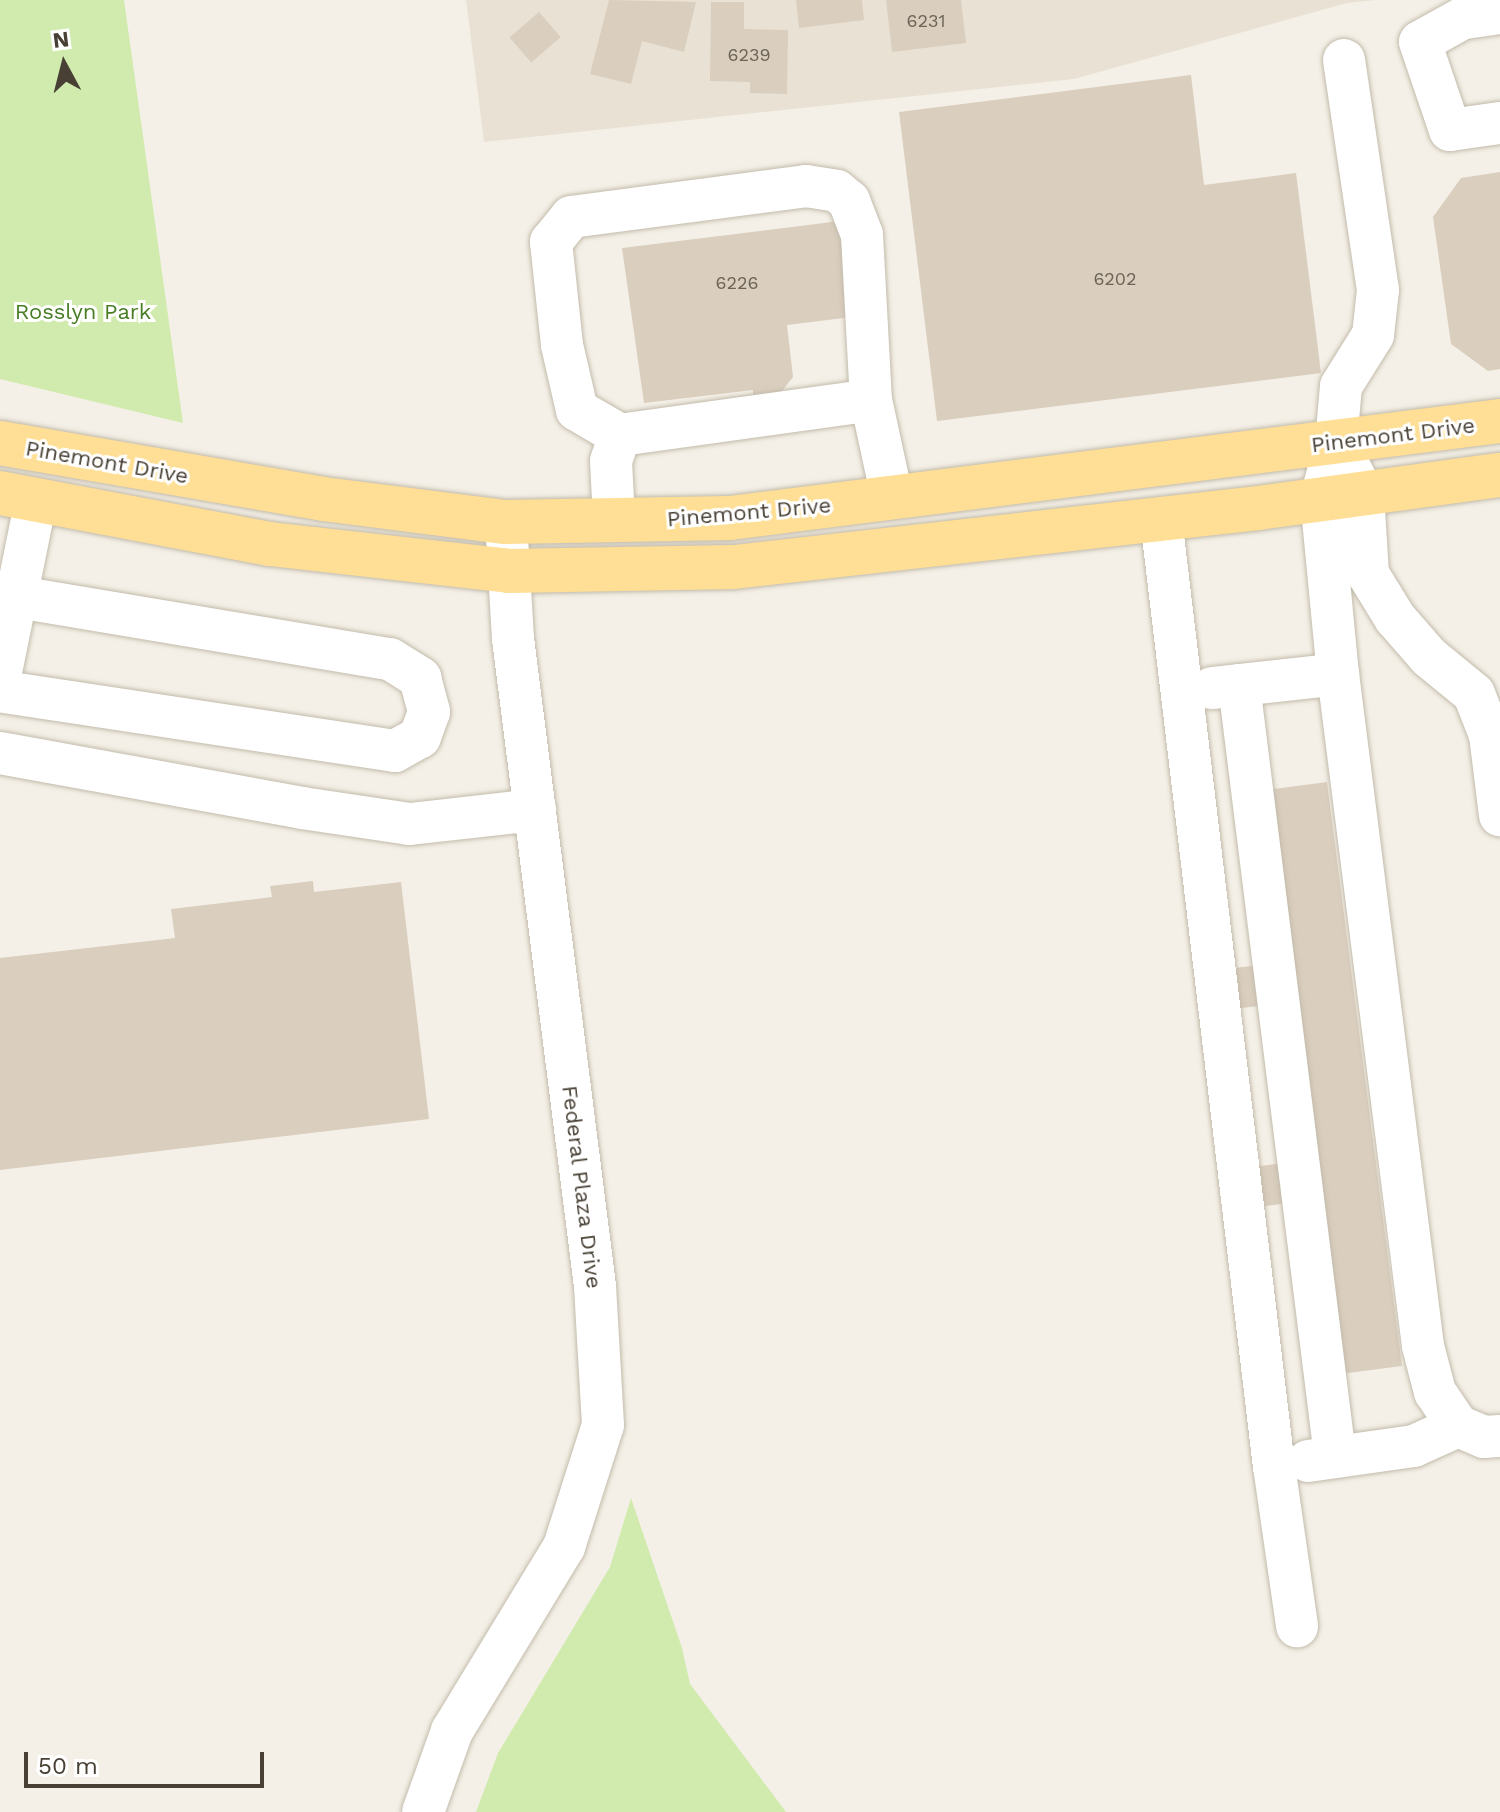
<!DOCTYPE html>
<html>
<head>
<meta charset="utf-8">
<style>
	body { margin:0 }
	#map { position:relative; width:1500px; height:1812px; overflow:hidden; background:#f4f0e7; font-family:"Work Sans",sans-serif }
	div>[style] { position:absolute }
	.residential>* { inset:0; background:#e9e2d4 }
	.green>* { inset:0; background:#d0ebad }
	.building>* { inset:0; background:#dacebe; transform-origin:0 0 }
	.roads { filter:drop-shadow(0 0 2px #c3bbab) drop-shadow(0 0 2px #c3bbab) }
	.minor>* { height:42px; margin:-21px; padding:0 21px; transform-origin:21px; border-radius:21px; background:#fff }
	.major>* { height:44px; margin:-22px; padding:0 22px; transform-origin:22px; border-radius:22px; background:#ffdf95 }
	span { translate:-50% -50%; white-space:nowrap; text-align:center; line-height:1.15; -webkit-text-stroke:6px #fff; paint-order:stroke }
	.number-label { font-size:18px; color:#6c6457 }
	.number-label span { -webkit-text-stroke-width:0 }
	.park-label { font-size:22px; color:#487d24 }
	.street-label { font-size:22px; color:#484035 }
	.north { position:absolute; left:24px; top:24px; width:80px; height:80px; -webkit-text-stroke:6px #fff; paint-order:stroke; rotate:353deg; font-size:22px; font-weight:700; line-height:32px; text-align:center; color:#484035 }
	.north::after { content:''; display:block; margin:auto; width:28px; height:36px; background:#484035; clip-path:polygon(50% 0,100% 100%,50% 72%,0 100%) }
	.scale { position:absolute; left:24px; top:1752px; width:240px; height:36px; box-sizing:border-box; border:4px solid #484035; border-top:0; padding-left:10px; font-size:24px; line-height:28px; white-space:nowrap; color:#484035; -webkit-text-stroke:6px #fff; paint-order:stroke }
</style>
</head>
<body>
<div id="map">
	<div class="residential">
		<div style="clip-path:polygon(466px 0,1375px 0,1347px 3px,1074px 79px,484px 142px)"></div>
	</div>
	<div class="green">
		<div style="clip-path:polygon(0 0,124px 0,183px 423px,0 379px)"></div>
		<div style="clip-path:polygon(631px 1498px,682px 1648px,690px 1684px,786px 1812px,476px 1812px,498px 1753px,610px 1567px)"></div>
	</div>
	<div class="building">
		<div style="clip-path:polygon(609px 0,696px 2px,684px 52px,642px 41px,631px 84px,590px 74px)"></div>
		<div style="clip-path:polygon(796px 0,862px 0,864px 20px,799px 28px)"></div>
		<div style="clip-path:polygon(886px 0,961px 0,966px 43px,892px 52px)"></div>
		<div style="clip-path:polygon(711px 2px,744px 2px,744px 29px,788px 30px,787px 94px,750px 93px,750px 82px,710px 81px)"></div>
		<div style="left:539px;top:12px;width:33px;height:39px;rotate:49deg"></div>
		<div style="clip-path:polygon(1191px 75px,1204px 185px,1296px 173px,1321px 373px,937px 421px,899px 112px)"></div>
		<div style="clip-path:polygon(1500px 172px,1500px 369px,1488px 371px,1451px 344px,1433px 217px,1461px 178px)"></div>
		<div style="clip-path:polygon(840px 221px,852px 317px,787px 325px,793px 377px,778px 396px,753px 398px,753px 390px,644px 403px,622px 248px)"></div>
		<div style="clip-path:polygon(1327px 782px,1402px 1366px,1340px 1374px,1318px 1199px,1258px 1207px,1253px 1167px,1313px 1159px,1293px 1002px,1233px 1009px,1228px 969px,1288px 961px,1266px 790px)"></div>
		<div style="clip-path:polygon(313px 881px,314px 892px,401px 882px,429px 1119px,0 1170px,0 958px,175px 938px,171px 909px,272px 897px,270px 886px)"></div>
	</div>
	<div class="roads">
		<div class="minor">
			<div style="left:1500px;top:13px;width:37px;rotate:172deg"></div>
			<div style="left:1463px;top:18px;width:49px;rotate:150.8deg"></div>
			<div style="left:1420px;top:42px;width:93px;rotate:71.2deg"></div>
			<div style="left:1450px;top:130px;width:50px;rotate:-8deg"></div>
			<div style="left:1344px;top:60px;width:232px;rotate:81.6deg"></div>
			<div style="left:1378px;top:290px;width:45px;rotate:96.3deg"></div>
			<div style="left:1373px;top:335px;width:60px;rotate:122.1deg"></div>
			<div style="left:1341px;top:386px;width:56px;rotate:95.1deg"></div>
			<div style="left:1336px;top:442px;width:58px;rotate:105deg"></div>
			<div style="left:1321px;top:498px;width:177px;rotate:84.5deg"></div>
			<div style="left:1338px;top:674px;width:677px;rotate:82.79deg"></div>
			<div style="left:1423px;top:1346px;width:48px;rotate:75.4deg"></div>
			<div style="left:1435px;top:1392px;width:41px;rotate:55.9deg"></div>
			<div style="left:1458px;top:1426px;width:28px;rotate:23deg"></div>
			<div style="left:1484px;top:1437px;width:16px;rotate:-4deg"></div>
			<div style="left:620px;top:435px;width:50px;rotate:-149.8deg"></div>
			<div style="left:577px;top:410px;width:67px;rotate:-103deg"></div>
			<div style="left:562px;top:345px;width:104px;rotate:-96.1deg"></div>
			<div style="left:551px;top:242px;width:32px;rotate:-51deg"></div>
			<div style="left:571px;top:217px;width:237px;rotate:-7.5deg"></div>
			<div style="left:806px;top:186px;width:31px;rotate:9deg"></div>
			<div style="left:837px;top:191px;width:16px;rotate:40deg"></div>
			<div style="left:849px;top:201px;width:36px;rotate:69deg"></div>
			<div style="left:862px;top:235px;width:165px;rotate:86.9deg"></div>
			<div style="left:1348px;top:464px;width:33px;rotate:63deg"></div>
			<div style="left:1363px;top:493px;width:81px;rotate:86.5deg"></div>
			<div style="left:1368px;top:574px;width:52px;rotate:58.5deg"></div>
			<div style="left:1395px;top:618px;width:52px;rotate:48.9deg"></div>
			<div style="left:1429px;top:657px;width:58px;rotate:39.4deg"></div>
			<div style="left:1474px;top:694px;width:44px;rotate:68.7deg"></div>
			<div style="left:1490px;top:735px;width:81px;rotate:82.9deg"></div>
			<div style="left:1161px;top:519px;width:954px;rotate:83.2deg"></div>
			<div style="left:1274px;top:1466px;width:162px;rotate:81.8deg"></div>
			<div style="left:614px;top:520px;width:59px;rotate:-92.9deg"></div>
			<div style="left:611px;top:461px;width:28px;rotate:-71deg"></div>
			<div style="left:620px;top:435px;width:253px;rotate:-7.9deg"></div>
			<div style="left:871px;top:400px;width:99px;rotate:77.8deg"></div>
			<div style="left:0;top:594px;width:395px;rotate:9.5deg"></div>
			<div style="left:390px;top:659px;width:36px;rotate:32deg"></div>
			<div style="left:420px;top:678px;width:35px;rotate:75deg"></div>
			<div style="left:429px;top:712px;width:27px;rotate:110deg"></div>
			<div style="left:420px;top:737px;width:29px;rotate:151deg"></div>
			<div style="left:395px;top:751px;width:400px;rotate:-171.4deg"></div>
			<div style="left:0;top:677px;width:181px;rotate:-78.5deg"></div>
			<div style="left:1239px;top:685px;width:777px;rotate:82.9deg"></div>
			<div style="left:1212px;top:688px;width:127px;rotate:-6.3deg"></div>
			<div style="left:0;top:753px;width:307px;rotate:10.3deg"></div>
			<div style="left:302px;top:808px;width:109px;rotate:8.4deg"></div>
			<div style="left:410px;top:824px;width:126px;rotate:-6.4deg"></div>
			<div style="left:1308px;top:1461px;width:107px;rotate:-8.1deg"></div>
			<div style="left:1414px;top:1446px;width:48px;rotate:-24.4deg"></div>
			<div style="left:423px;top:1812px;width:86px;rotate:-70.3deg"></div>
			<div style="left:452px;top:1731px;width:215px;rotate:-58.7deg"></div>
			<div style="left:564px;top:1547px;width:128px;rotate:-72.3deg"></div>
			<div style="left:603px;top:1425px;width:139px;rotate:-93.3deg"></div>
			<div style="left:595px;top:1286px;width:652px;rotate:-97.22deg"></div>
			<div style="left:513px;top:639px;width:117px;rotate:-93.4deg"></div>
		</div>
		<div class="major">
			<div style="left:0;top:443px;width:328px;rotate:9.8deg"></div>
			<div style="left:323px;top:499px;width:184px;rotate:7.2deg"></div>
			<div style="left:506px;top:522px;width:224px;rotate:-1deg"></div>
			<div style="left:730px;top:518px;width:776px;rotate:-7.18deg"></div>
			<div style="left:0;top:493px;width:275px;rotate:10.7deg"></div>
			<div style="left:270px;top:544px;width:241px;rotate:6.4deg"></div>
			<div style="left:509px;top:571px;width:225px;rotate:-1deg"></div>
			<div style="left:734px;top:567px;width:527px;rotate:-6.42deg"></div>
			<div style="left:1258px;top:508px;width:244px;rotate:-7.8deg"></div>
		</div>
	</div>
	<div class="number-label">
		<span style="left:926px;top:21px">6231</span>
		<span style="left:749px;top:55px">6239</span>
		<span style="left:1115px;top:279px">6202</span>
		<span style="left:737px;top:283px">6226</span>
	</div>
	<div class="park-label">
		<span style="left:83px;top:312px">Rosslyn Park</span>
	</div>
	<div class="street-label">
		<span style="left:1393px;top:435px;rotate:-7deg">Pinemont Drive</span>
		<span style="left:107px;top:462px;rotate:10deg">Pinemont Drive</span>
		<span style="left:749px;top:512px;rotate:-5deg">Pinemont Drive</span>
		<span style="left:582px;top:1187px;rotate:83deg">Federal Plaza Drive</span>
	</div>
	<div class="north">N</div>
	<div class="scale">50 m</div>
</div>
</body>
</html>
